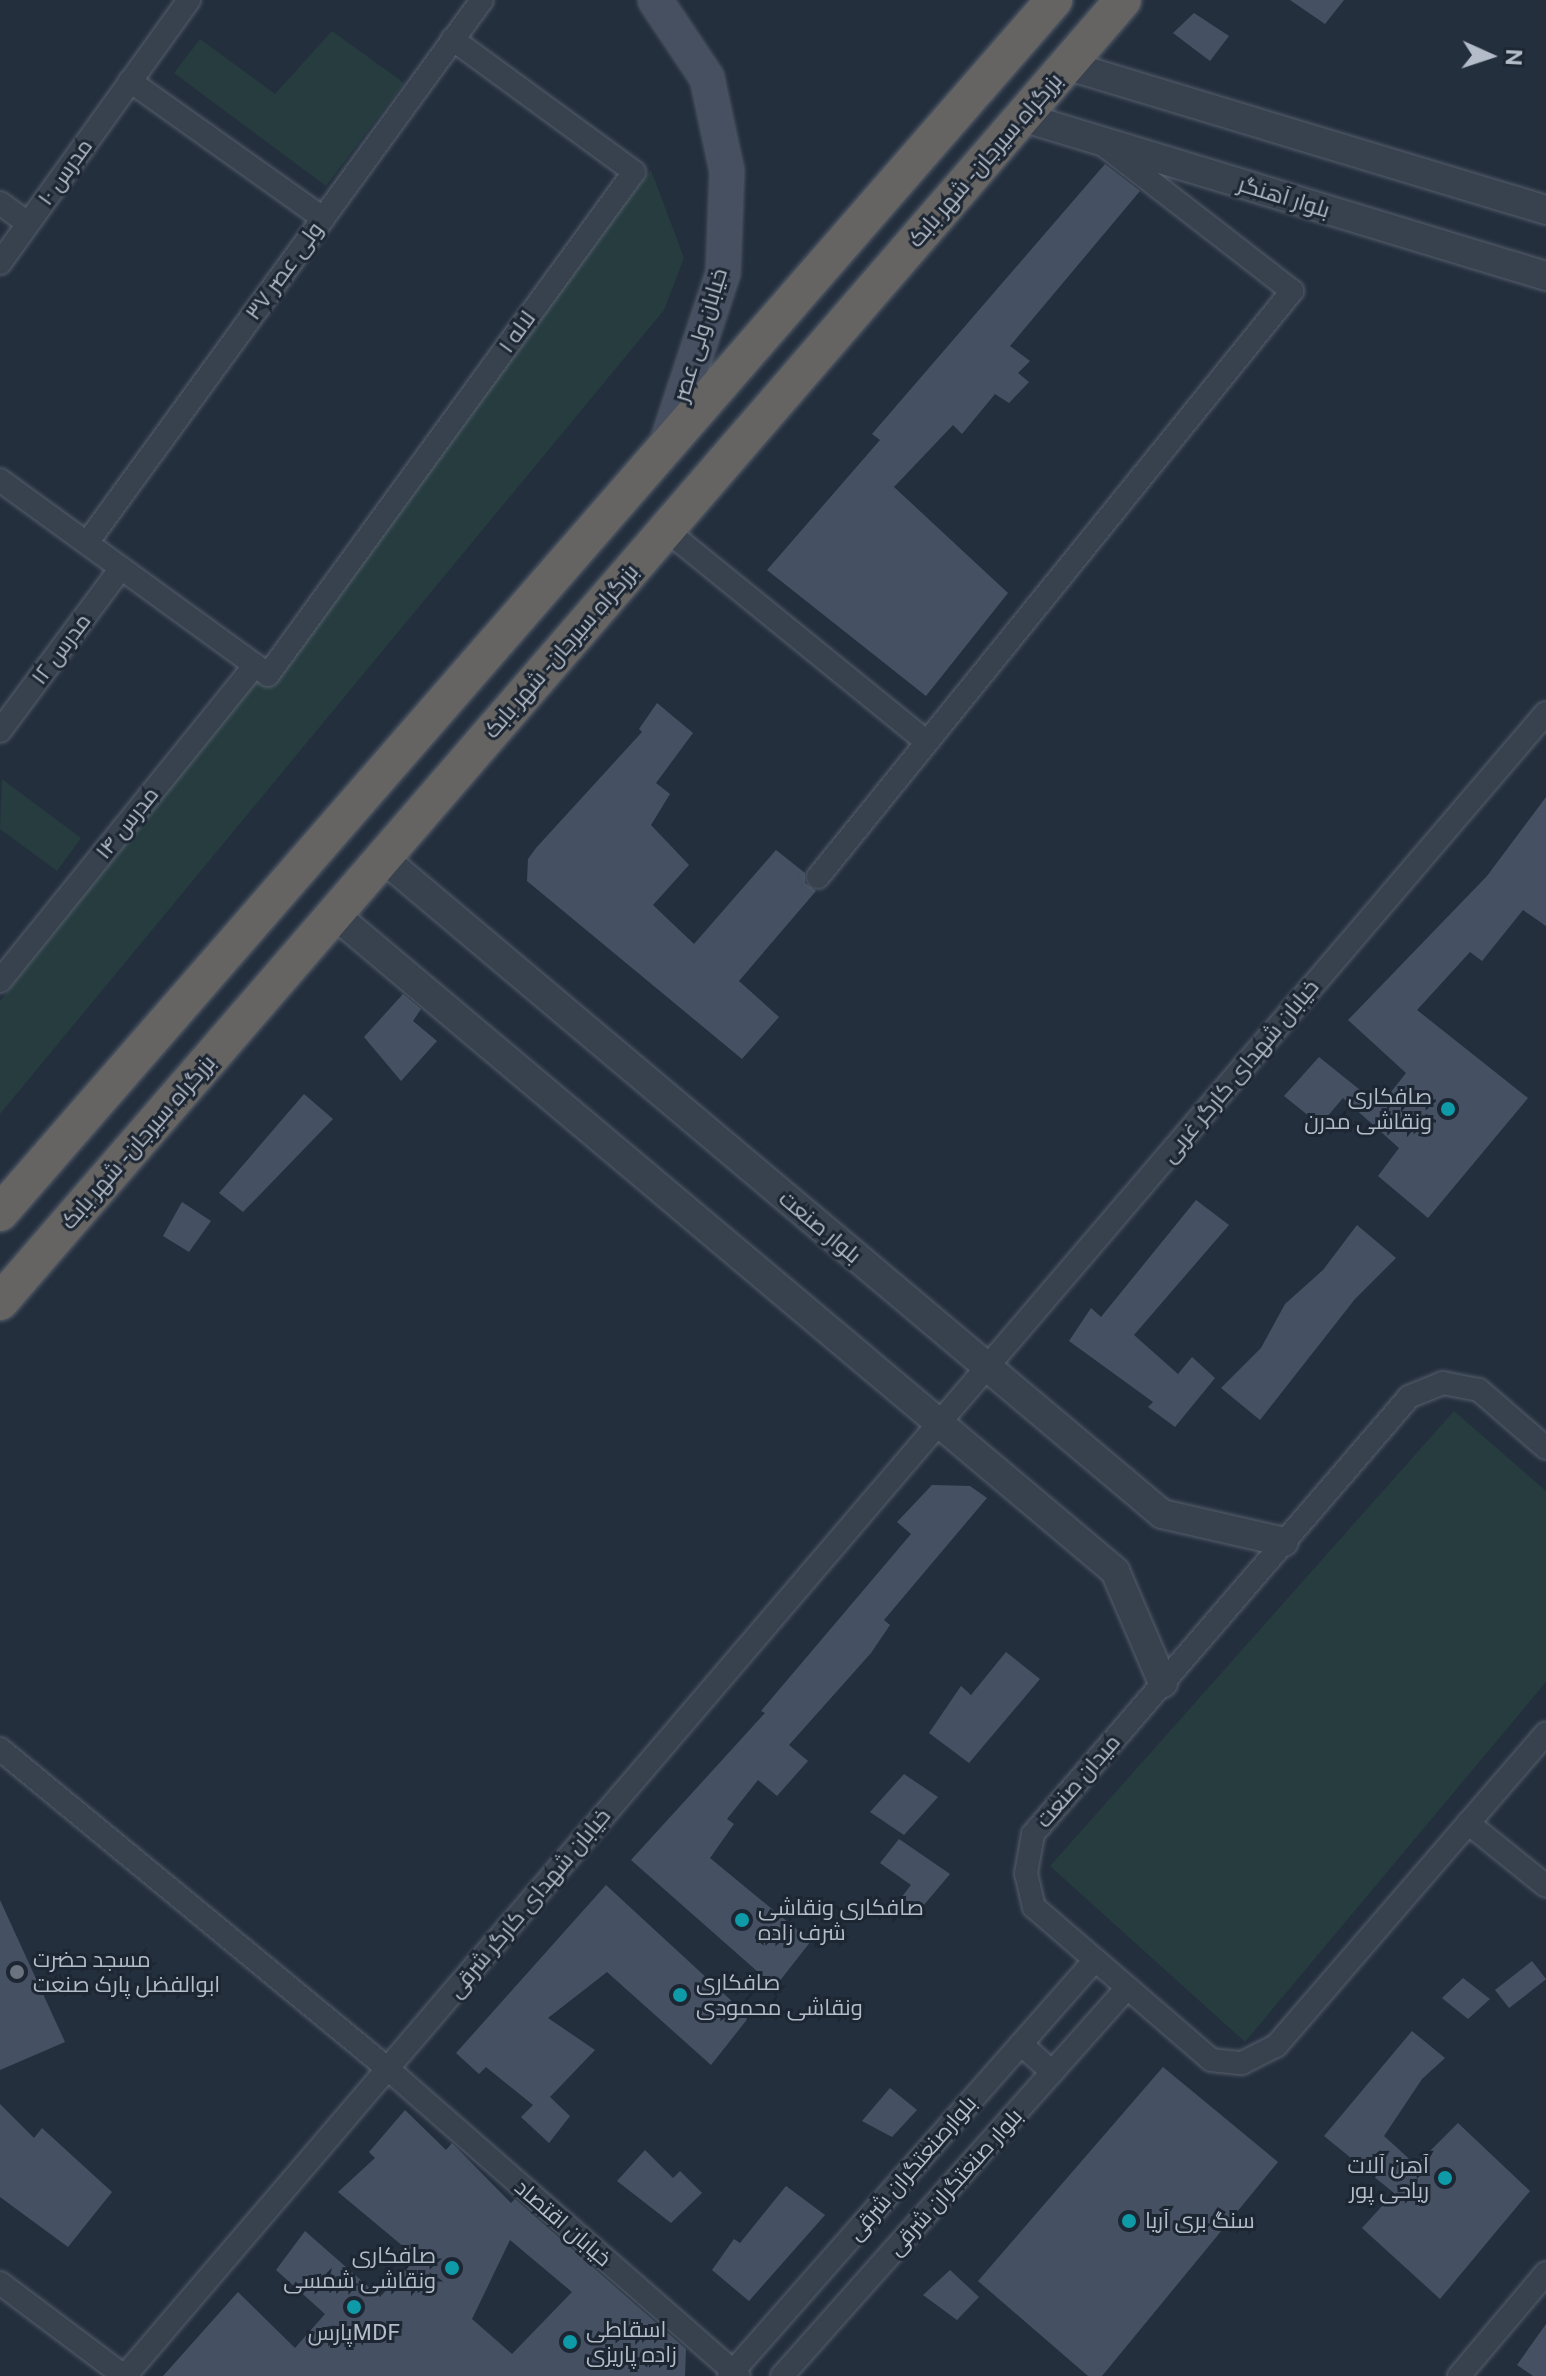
<!DOCTYPE html>
<html>
<head>
<meta charset="utf-8">
<style>
	body { margin:0 }
	#map { position:relative; width:1546px; height:2376px; overflow:hidden; background:#242f3e; font-family:"Public Sans",Cairo,sans-serif }
	div>[style] { position:absolute }
	.green>* { inset:0; background:#263c3f }
	.building>* { inset:0; background:#455162; transform-origin:0 0 }
	.roads { filter:drop-shadow(0 0 2px #565f6c) drop-shadow(0 0 2px #565f6c) }
	.minor>* { height:22px; margin:-11px; padding:0 11px; transform-origin:11px; border-radius:11px; background:#38414e }
	.tertiary>* { height:28px; margin:-14px; padding:0 14px; transform-origin:14px; border-radius:14px; background:#38414e }
	.secondary>* { height:32px; margin:-16px; padding:0 16px; transform-origin:16px; border-radius:16px; background:#465061 }
	.trunk>* { height:36px; margin:-18px; padding:0 18px; transform-origin:18px; border-radius:18px; background:#656462 }
	.dots>* { width:22px; height:22px; translate:-50% -50%; box-sizing:border-box; border:4px solid #1d2633; border-radius:50% }
	span { translate:-50% -50%; white-space:nowrap; text-align:center; line-height:1.15; -webkit-text-stroke:6px #1d2633; paint-order:stroke }
	.street-label { font-size:22px; color:#b4bcc9 }
	.poi-label { font-size:22px; color:#b4bcc9 }
	.right { translate:-100% -50%; text-align:right }
	.left { translate:0 -50%; text-align:left }
	.north { position:absolute; left:1450px; top:16px; width:80px; height:80px; -webkit-text-stroke:6px #1d2633; paint-order:stroke; rotate:93deg; font-size:22px; font-weight:700; line-height:32px; text-align:center; color:#b4bcc9 }
	.north::after { content:''; display:block; margin:auto; width:28px; height:36px; background:#b4bcc9; clip-path:polygon(50% 0,100% 100%,50% 72%,0 100%) }
</style>
</head>
<body>
<div id="map">
	<div class="green">
		<div style="clip-path:polygon(332px 31px,404px 83px,326px 186px,174px 73px,200px 39px,275px 94px)"></div>
		<div style="clip-path:polygon(651px 170px,684px 258px,664px 310px,0 1114px,0 1001px)"></div>
		<div style="clip-path:polygon(2px 779px,81px 838px,57px 871px,0 829px)"></div>
		<div style="clip-path:polygon(1454px 1411px,1546px 1491px,1546px 1682px,1245px 2042px,1050px 1866px)"></div>
	</div>
	<div class="building">
		<div style="clip-path:polygon(1290px 0,1344px 0,1325px 24px)"></div>
		<div style="clip-path:polygon(1194px 13px,1229px 36px,1210px 61px,1173px 33px)"></div>
		<div style="clip-path:polygon(1105px 164px,1140px 191px,1010px 346px,1030px 361px,1018px 373px,1029px 382px,1009px 403px,995px 394px,962px 434px,953px 425px,894px 487px,1008px 593px,926px 696px,767px 570px,880px 440px,872px 434px)"></div>
		<div style="clip-path:polygon(657px 703px,693px 733px,656px 783px,670px 794px,651px 825px,689px 865px,653px 905px,694px 944px,776px 850px,805px 873px,805px 883px,816px 891px,739px 981px,779px 1017px,742px 1059px,527px 881px,528px 859px,536px 848px,642px 732px,639px 729px)"></div>
		<div style="clip-path:polygon(1546px 797px,1546px 926px,1523px 910px,1482px 961px,1470px 952px,1417px 1010px,1528px 1098px,1428px 1218px,1378px 1176px,1399px 1148px,1343px 1098px,1320px 1125px,1284px 1096px,1319px 1057px,1380px 1106px,1406px 1073px,1348px 1020px,1487px 876px)"></div>
		<div style="clip-path:polygon(403px 994px,421px 1009px,413px 1021px,437px 1041px,401px 1081px,364px 1037px)"></div>
		<div style="clip-path:polygon(304px 1094px,333px 1119px,243px 1212px,219px 1193px)"></div>
		<div style="clip-path:polygon(1196px 1200px,1229px 1225px,1134px 1335px,1178px 1374px,1192px 1357px,1215px 1378px,1175px 1427px,1148px 1407px,1153px 1402px,1069px 1341px,1091px 1308px,1101px 1317px)"></div>
		<div style="clip-path:polygon(182px 1202px,211px 1221px,189px 1252px,163px 1236px)"></div>
		<div style="clip-path:polygon(1357px 1225px,1396px 1258px,1355px 1299px,1260px 1420px,1221px 1388px,1261px 1348px,1285px 1304px,1323px 1270px)"></div>
		<div style="clip-path:polygon(932px 1485px,970px 1486px,987px 1498px,884px 1620px,890px 1625px,871px 1653px,789px 1745px,808px 1761px,777px 1796px,758px 1780px,727px 1819px,734px 1824px,710px 1858px,811px 1941px,775px 1987px,631px 1860px,765px 1713px,761px 1711px,911px 1534px,897px 1522px)"></div>
		<div style="clip-path:polygon(1006px 1652px,1040px 1679px,969px 1763px,929px 1733px,961px 1686px,971px 1695px)"></div>
		<div style="clip-path:polygon(904px 1774px,938px 1797px,904px 1835px,870px 1812px)"></div>
		<div style="clip-path:polygon(899px 1839px,950px 1874px,918px 1912px,901px 1898px,911px 1885px,880px 1863px)"></div>
		<div style="clip-path:polygon(606px 1885px,749px 2017px,711px 2065px,607px 1972px,548px 2018px,595px 2050px,550px 2097px,570px 2116px,549px 2143px,521px 2117px,533px 2105px,486px 2067px,479px 2074px,456px 2053px)"></div>
		<div style="clip-path:polygon(0 1900px,65px 2042px,0 2070px)"></div>
		<div style="left:1532px;top:1961px;width:23px;height:47px;rotate:52deg"></div>
		<div style="clip-path:polygon(1463px 1978px,1490px 1999px,1468px 2019px,1442px 1998px)"></div>
		<div style="clip-path:polygon(1412px 2031px,1445px 2058px,1422px 2079px,1384px 2136px,1416px 2165px,1458px 2123px,1530px 2191px,1440px 2299px,1362px 2228px,1394px 2193px,1324px 2136px)"></div>
		<div style="clip-path:polygon(1163px 2067px,1278px 2162px,1102px 2376px,1088px 2376px,978px 2281px)"></div>
		<div style="clip-path:polygon(890px 2088px,917px 2110px,892px 2137px,862px 2121px)"></div>
		<div style="clip-path:polygon(0 2104px,34px 2138px,42px 2128px,112px 2192px,68px 2247px,0 2197px)"></div>
		<div style="clip-path:polygon(evenodd,405px 2110px,446px 2150px,452px 2143px,511px 2203px,515px 2199px,686px 2349px,685px 2376px,163px 2376px,238px 2292px,295px 2348px,325px 2314px,276px 2270px,305px 2231px,380px 2297px,416px 2257px,338px 2192px,375px 2158px,369px 2152px,405px 2110px,510px 2240px,572px 2292px,512px 2354px,472px 2319px,510px 2240px)"></div>
		<div style="clip-path:polygon(645px 2150px,673px 2178px,680px 2171px,702px 2193px,671px 2223px,617px 2181px)"></div>
		<div style="clip-path:polygon(786px 2186px,825px 2215px,749px 2301px,712px 2270px,734px 2239px,740px 2243px)"></div>
		<div style="clip-path:polygon(950px 2270px,979px 2297px,957px 2320px,923px 2295px)"></div>
		<div style="clip-path:polygon(1546px 2324px,1546px 2376px,1533px 2376px,1517px 2365px)"></div>
	</div>
	<div class="roads">
		<div class="minor">
			<div style="left:130px;top:81px;width:237px;rotate:35.4deg"></div>
			<div style="left:0;top:203px;width:34px;rotate:36deg"></div>
			<div style="left:0;top:263px;width:324px;rotate:-54.3deg"></div>
			<div style="left:0;top:480px;width:331px;rotate:36deg"></div>
			<div style="left:268px;top:675px;width:622px;rotate:-53.96deg"></div>
			<div style="left:634px;top:172px;width:225px;rotate:-143.8deg"></div>
			<div style="left:666px;top:530px;width:336px;rotate:39.1deg"></div>
			<div style="left:87px;top:543px;width:671px;rotate:-53.97deg"></div>
			<div style="left:0;top:731px;width:203px;rotate:-53.4deg"></div>
			<div style="left:818px;top:877px;width:754px;rotate:-51.03deg"></div>
			<div style="left:1292px;top:291px;width:237px;rotate:-142.2deg"></div>
			<div style="left:0;top:981px;width:406px;rotate:-51.1deg"></div>
			<div style="left:1546px;top:1448px;width:89px;rotate:-139.1deg"></div>
			<div style="left:1479px;top:1390px;width:37px;rotate:-169deg"></div>
			<div style="left:1443px;top:1383px;width:37px;rotate:158deg"></div>
			<div style="left:1409px;top:1397px;width:576px;rotate:130.71deg"></div>
			<div style="left:1033px;top:1834px;width:40px;rotate:100deg"></div>
			<div style="left:1026px;top:1873px;width:35px;rotate:77deg"></div>
			<div style="left:1034px;top:1907px;width:234px;rotate:40.8deg"></div>
			<div style="left:1211px;top:2060px;width:31px;rotate:6deg"></div>
			<div style="left:1242px;top:2063px;width:38px;rotate:-27deg"></div>
			<div style="left:1276px;top:2046px;width:413px;rotate:-49.2deg"></div>
			<div style="left:0;top:1749px;width:503px;rotate:39.51deg"></div>
			<div style="left:388px;top:2069px;width:466px;rotate:41.2deg"></div>
			<div style="left:1468px;top:1823px;width:100px;rotate:38.9deg"></div>
			<div style="left:1021px;top:2044px;width:42px;rotate:42.1deg"></div>
			<div style="left:0;top:2283px;width:155px;rotate:36.9deg"></div>
			<div style="left:125px;top:2376px;width:2187px;rotate:-49.49deg"></div>
			<div style="left:729px;top:2376px;width:554px;rotate:-48.66deg"></div>
			<div style="left:782px;top:2376px;width:519px;rotate:-48.36deg"></div>
			<div style="left:1459px;top:2376px;width:135px;rotate:-49.8deg"></div>
		</div>
		<div class="tertiary">
			<div style="left:1066px;top:65px;width:501px;rotate:16.81deg"></div>
			<div style="left:1022px;top:117px;width:548px;rotate:16.88deg"></div>
			<div style="left:383px;top:858px;width:1018px;rotate:40.1deg"></div>
			<div style="left:1162px;top:1514px;width:125px;rotate:12.9deg"></div>
			<div style="left:334px;top:914px;width:1021px;rotate:40.07deg"></div>
			<div style="left:1115px;top:1571px;width:122px;rotate:66.8deg"></div>
		</div>
		<div class="secondary">
			<div style="left:655px;top:0;width:94px;rotate:56.3deg"></div>
			<div style="left:707px;top:78px;width:95px;rotate:77.9deg"></div>
			<div style="left:727px;top:171px;width:102px;rotate:92.2deg"></div>
			<div style="left:723px;top:273px;width:181px;rotate:108.3deg"></div>
		</div>
		<div class="trunk">
			<div style="left:0;top:1213px;width:1607px;rotate:-49.01deg"></div>
			<div style="left:0;top:1302px;width:1719px;rotate:-49.22deg"></div>
		</div>
	</div>
	<div class="dots">
		<div style="left:1448px;top:1109px;background:#0f9aa8"></div>
		<div style="left:742px;top:1920px;background:#0f9aa8"></div>
		<div style="left:17px;top:1972px;background:#6b7280"></div>
		<div style="left:680px;top:1995px;background:#0f9aa8"></div>
		<div style="left:1445px;top:2178px;background:#0f9aa8"></div>
		<div style="left:1129px;top:2221px;background:#0f9aa8"></div>
		<div style="left:452px;top:2268px;background:#0f9aa8"></div>
		<div style="left:354px;top:2307px;background:#0f9aa8"></div>
		<div style="left:570px;top:2342px;background:#0f9aa8"></div>
	</div>
	<div class="street-label">
		<span style="left:985px;top:160px;rotate:-49deg">بزرگراه سیرجان - شهر بابک</span>
		<span style="left:65px;top:172px;rotate:-54deg">مدرس ۱۰</span>
		<span style="left:1284px;top:197px;rotate:17deg">بلوار آهنگر</span>
		<span style="left:284px;top:271px;rotate:-54deg">ولی عصر ۳۷</span>
		<span style="left:517px;top:332px;rotate:-54deg">لاله ۱</span>
		<span style="left:700px;top:335px;rotate:-73deg">خیابان ولی عصر</span>
		<span style="left:61px;top:649px;rotate:-53deg">مدرس ۱۲</span>
		<span style="left:561px;top:651px;rotate:-49deg">بزرگراه سیرجان - شهر بابک</span>
		<span style="left:127px;top:823px;rotate:-51deg">مدرس ۱۴</span>
		<span style="left:1240px;top:1071px;rotate:-50deg">خیابان شهدای کارگر غربی</span>
		<span style="left:138px;top:1142px;rotate:-49deg">بزرگراه سیرجان - شهر بابک</span>
		<span style="left:820px;top:1227px;rotate:40deg">بلوار صنعت</span>
		<span style="left:1078px;top:1781px;rotate:-49deg">میدان صنعت</span>
		<span style="left:529px;top:1903px;rotate:-50deg">خیابان شهدای کارگر شرقی</span>
		<span style="left:912px;top:2168px;rotate:-49deg">بلوارصنعتگران شرقی</span>
		<span style="left:955px;top:2182px;rotate:-48deg">بلوار صنعتگران شرقی</span>
		<span style="left:563px;top:2223px;rotate:41deg">خیابان اقتصاد</span>
	</div>
	<div class="poi-label">
		<span class="right" style="left:1432px;top:1109px">صافکاری<br>ونقاشی مدرن</span>
		<span class="left" style="left:758px;top:1920px">صافکاری ونقاشی<br>شرف زاده</span>
		<span class="left" style="left:33px;top:1972px">مسجد حضرت<br>ابوالفضل پارک صنعت</span>
		<span class="left" style="left:696px;top:1995px">صافکاری<br>ونقاشی محمودی</span>
		<span class="right" style="left:1429px;top:2178px">آهن آلات<br>ریاحی پور</span>
		<span class="left" style="left:1145px;top:2221px">سنگ بری آریا</span>
		<span class="right" style="left:436px;top:2268px">صافکاری<br>ونقاشی شمسی</span>
		<span class="left" style="left:586px;top:2342px">اسقاطی<br>زاده پاریزی</span>
		<span style="left:354px;top:2333px">پارسMDF</span>
	</div>
	<div class="north">N</div>
</div>
</body>
</html>
